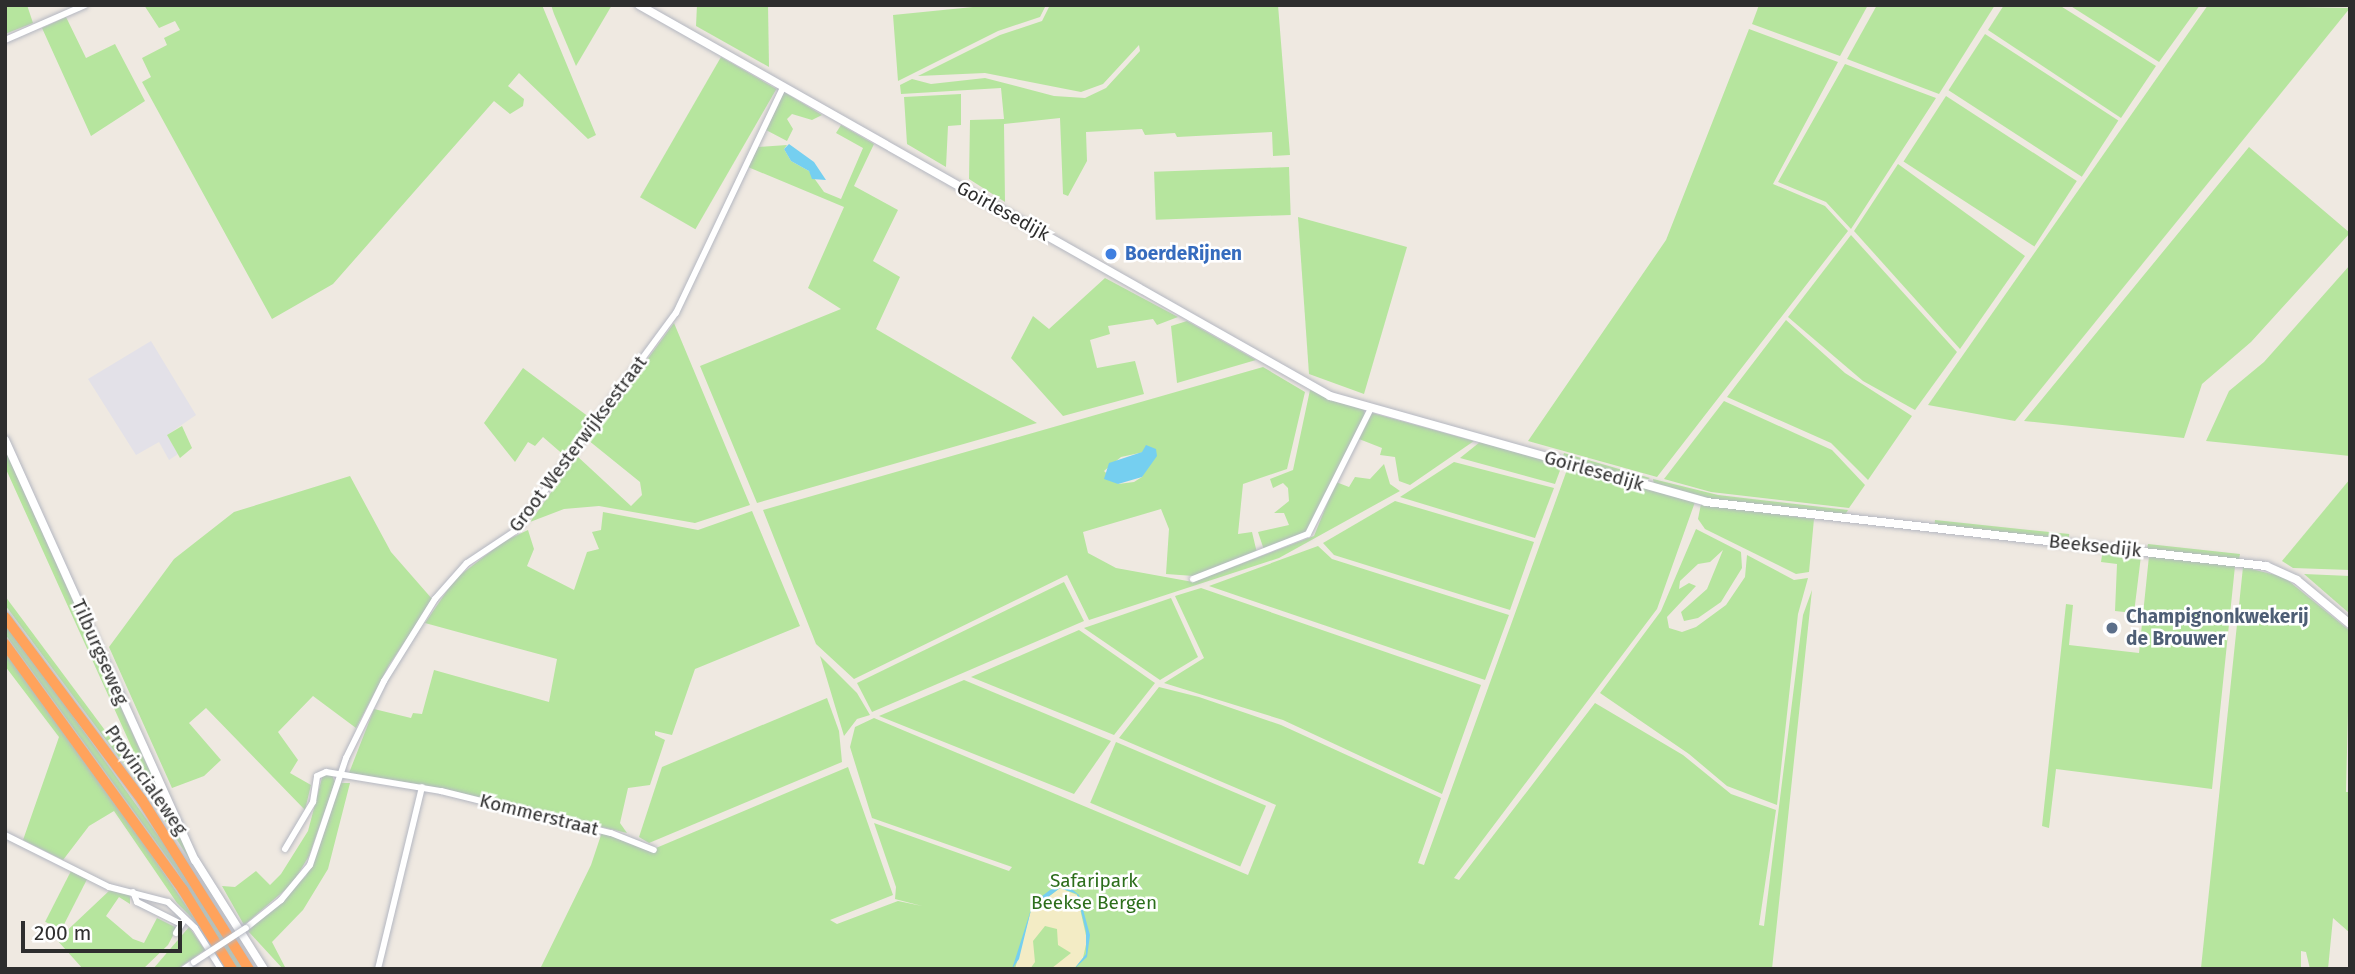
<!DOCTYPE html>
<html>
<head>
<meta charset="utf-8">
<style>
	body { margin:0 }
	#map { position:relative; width:2355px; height:974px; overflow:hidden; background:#efe9e1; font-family:"Fira Sans",sans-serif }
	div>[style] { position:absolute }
	.industrial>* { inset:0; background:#e3e1e8 }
	.green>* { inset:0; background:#b6e59e; transform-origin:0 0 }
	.sand>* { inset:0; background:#f3ecc5 }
	.water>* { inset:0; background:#75cff0 }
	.roads { filter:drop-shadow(0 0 2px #b4b7c1) drop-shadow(0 0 2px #b4b7c1) }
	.street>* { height:6px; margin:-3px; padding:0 3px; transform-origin:3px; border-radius:3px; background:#fff }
	.secondary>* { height:8px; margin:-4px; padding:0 4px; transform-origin:4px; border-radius:4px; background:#fff }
	.highway>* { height:10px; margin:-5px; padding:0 5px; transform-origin:5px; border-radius:5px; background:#ffa35c }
	.bridges { filter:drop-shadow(0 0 2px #b4b7c1) drop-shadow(0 0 2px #b4b7c1) }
	.street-bridge>* { height:6px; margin:-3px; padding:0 3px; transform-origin:3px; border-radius:3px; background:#fff }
	.dots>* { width:19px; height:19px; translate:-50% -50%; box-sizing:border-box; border:4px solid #fff; border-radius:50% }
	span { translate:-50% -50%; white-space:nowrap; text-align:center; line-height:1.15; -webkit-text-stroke:5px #fff; paint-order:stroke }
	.street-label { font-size:19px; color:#2e2e2e }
	.shop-label { font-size:19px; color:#366cbe; font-weight:700 }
	.left { translate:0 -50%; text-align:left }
	.service-label { font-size:19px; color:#4e5e75; font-weight:700 }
	.park-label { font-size:19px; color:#2c6e1b }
	.frame { position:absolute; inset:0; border:7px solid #2e2e2e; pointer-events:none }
	.scale { position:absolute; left:21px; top:921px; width:161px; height:32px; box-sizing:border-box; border:4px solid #2e2e2e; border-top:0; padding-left:9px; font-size:21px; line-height:24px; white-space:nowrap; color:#2e2e2e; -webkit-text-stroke:5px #fff; paint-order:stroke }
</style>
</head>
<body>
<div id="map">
	<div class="industrial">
		<div style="clip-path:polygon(151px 341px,196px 415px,167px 435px,178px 454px,169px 460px,159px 442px,136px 455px,88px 379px)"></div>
	</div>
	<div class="green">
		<div style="clip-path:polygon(5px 5px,27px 5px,33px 23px,5px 34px)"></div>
		<div style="clip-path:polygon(144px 5px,542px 5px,596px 135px,588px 139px,519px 73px,508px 86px,524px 99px,523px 106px,510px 114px,494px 101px,333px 284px,272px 319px,142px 82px,151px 77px,142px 58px,167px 45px,164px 38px,180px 30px,175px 21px,159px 28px)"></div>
		<div style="clip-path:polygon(551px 5px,612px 5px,576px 66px,554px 14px)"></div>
		<div style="clip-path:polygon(697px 5px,768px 5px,769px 67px,696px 26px)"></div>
		<div style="clip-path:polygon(993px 5px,1046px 5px,1040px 17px,998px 31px,898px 81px,893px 15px)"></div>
		<div style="clip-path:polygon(1050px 5px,1278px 5px,1290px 155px,1273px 156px,1272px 132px,1177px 137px,1175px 133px,1145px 135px,1142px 129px,1086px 132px,1087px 161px,1068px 196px,1063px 194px,1060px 118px,1004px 124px,1005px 202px,969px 179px,970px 120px,1004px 119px,1001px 88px,901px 94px,900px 85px,912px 79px,931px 84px,985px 78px,1054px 96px,1085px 98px,1106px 88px,1140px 51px,1139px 45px,1103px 84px,1081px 92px,985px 73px,918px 76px,1000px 35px,1042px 21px)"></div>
		<div style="clip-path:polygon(1759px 5px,1868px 5px,1840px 56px,1752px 24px)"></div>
		<div style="clip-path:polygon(1877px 5px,1995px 5px,1939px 94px,1847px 59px)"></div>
		<div style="clip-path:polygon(2004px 5px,2059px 5px,2156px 66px,2121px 118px,1988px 30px)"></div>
		<div style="clip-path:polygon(2069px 5px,2200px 5px,2159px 62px)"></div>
		<div style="clip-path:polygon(2208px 5px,2350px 8px,2015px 421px,1928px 405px)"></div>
		<div style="clip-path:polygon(66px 17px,86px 58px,115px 44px,145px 101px,91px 136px,42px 28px)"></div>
		<div style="clip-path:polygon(1749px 29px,1838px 62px,1773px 184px,1825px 206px,1848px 231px,1657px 477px,1528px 441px,1666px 240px)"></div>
		<div style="left:1985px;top:34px;width:159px;height:67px;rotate:33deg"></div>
		<div style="left:721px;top:57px;width:64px;height:162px;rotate:30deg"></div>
		<div style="clip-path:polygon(1845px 64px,1936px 98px,1851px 229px,1826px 202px,1778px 182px)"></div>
		<div style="clip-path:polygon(784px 92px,822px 115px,812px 120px,792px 114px,787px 119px,793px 129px,787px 141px,766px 130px)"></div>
		<div style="clip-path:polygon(961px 94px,961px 125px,948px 126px,946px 167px,907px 144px,904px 97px)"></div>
		<div style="left:1946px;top:96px;width:156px;height:78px;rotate:33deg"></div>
		<div style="clip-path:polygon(841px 125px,874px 144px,854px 186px,898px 210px,873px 261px,900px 277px,876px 329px,1037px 423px,757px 503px,700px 366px,841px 309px,808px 288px,844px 207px,748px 167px,758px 147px,787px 145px,784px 149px,791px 161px,809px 171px,824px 192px,841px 199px,863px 148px,836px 133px)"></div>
		<div style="clip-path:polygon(2249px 147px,2350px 233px,2251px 342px,2202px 384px,2184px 438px,2024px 421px)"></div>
		<div style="clip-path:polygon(1898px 164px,2025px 256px,1960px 349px,1854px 231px)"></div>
		<div style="left:1289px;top:167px;width:48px;height:135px;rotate:88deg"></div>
		<div style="clip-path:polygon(1298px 217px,1407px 247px,1364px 394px,1309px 374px)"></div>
		<div style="clip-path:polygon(1851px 235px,1957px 352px,1915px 410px,1863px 381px,1788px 317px)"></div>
		<div style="clip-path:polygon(2350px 265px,2350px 456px,2206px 441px,2229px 391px,2264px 362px)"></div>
		<div style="clip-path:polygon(1105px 278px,1178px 317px,1157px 325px,1153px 319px,1108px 326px,1110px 334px,1090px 340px,1097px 368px,1135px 361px,1144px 394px,1063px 416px,1011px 358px,1033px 316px,1049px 329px)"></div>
		<div style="clip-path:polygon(1786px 320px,1845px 373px,1912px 416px,1868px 480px,1831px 443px,1727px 397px)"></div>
		<div style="clip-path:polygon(1187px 321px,1256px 360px,1177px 383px,1171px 326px)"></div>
		<div style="clip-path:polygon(674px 323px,750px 505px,695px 523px,599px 506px,564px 509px,530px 522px,577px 456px,631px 506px,642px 495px,640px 482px,588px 440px)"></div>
		<div style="clip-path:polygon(evenodd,1263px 367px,1305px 392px,1287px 469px,1243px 484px,1238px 534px,1252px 532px,1257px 553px,1194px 576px,1166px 574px,1169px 529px,1161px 509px,1083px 532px,1088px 553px,1116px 568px,1193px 582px,1314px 536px,1336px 482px,1349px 487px,1355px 477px,1370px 479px,1384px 464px,1390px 484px,1400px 491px,1279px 558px,1089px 620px,1067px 575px,854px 679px,816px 644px,763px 510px,1263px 367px,1153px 450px,1142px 477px,1134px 482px,1118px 484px,1104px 471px,1121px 457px,1153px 450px)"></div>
		<div style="clip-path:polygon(523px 368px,593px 420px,566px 457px,543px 437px,535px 446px,528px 442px,515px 462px,484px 423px)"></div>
		<div style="clip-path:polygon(1310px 390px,1364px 410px,1365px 416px,1308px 533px,1264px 550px,1258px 532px,1289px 525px,1284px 513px,1274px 513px,1289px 501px,1288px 488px,1283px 483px,1273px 488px,1270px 479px,1293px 470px)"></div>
		<div style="clip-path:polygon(1724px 401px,1832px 450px,1865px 485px,1849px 508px,1711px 492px,1664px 479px)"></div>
		<div style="clip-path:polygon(1372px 413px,1474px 441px,1410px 485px,1399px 481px,1395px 457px,1380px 455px,1382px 448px,1359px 439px)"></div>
		<div style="clip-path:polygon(182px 426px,192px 448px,180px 458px,167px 435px)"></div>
		<div style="clip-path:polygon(1480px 442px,1562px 465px,1555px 484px,1460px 458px)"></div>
		<div style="clip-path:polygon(5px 450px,145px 761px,216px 901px,165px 821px,5px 467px)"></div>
		<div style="clip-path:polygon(1564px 453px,1650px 478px,1643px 482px,1562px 459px)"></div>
		<div style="clip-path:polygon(1454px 462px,1554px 488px,1535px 538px,1400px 497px)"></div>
		<div style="clip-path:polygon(1568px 467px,1695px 502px,1657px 609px,1454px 878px,1459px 880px,1595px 703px,1683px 755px,1731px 794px,1776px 810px,1759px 925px,1764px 926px,1803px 615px,1812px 590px,1772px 969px,540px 969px,591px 865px,602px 832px,656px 848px,848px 767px,893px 895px,830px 920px,837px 924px,898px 901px,922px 906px,895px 899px,896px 887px,874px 823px,1009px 871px,1012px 867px,872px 818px,850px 747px,855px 727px,874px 718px,1248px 875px,1276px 805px,1119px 738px,1159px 687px,1199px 697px,1281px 725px,1441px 798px,1418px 863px,1424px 865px)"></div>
		<div style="clip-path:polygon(350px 476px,391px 552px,433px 600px,389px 665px,356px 728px,313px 696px,278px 732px,298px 760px,290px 773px,311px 785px,305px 810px,206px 708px,189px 723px,221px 760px,204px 776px,172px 788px,109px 647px,174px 559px,234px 512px)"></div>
		<div style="clip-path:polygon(1653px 479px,1718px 495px,1848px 510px,1845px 515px,1713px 500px,1654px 485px)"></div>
		<div style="clip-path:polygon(2350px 479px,2350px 570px,2293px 568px,2282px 561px)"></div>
		<div style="clip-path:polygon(1395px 501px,1534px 542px,1510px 610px,1334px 555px,1323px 543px)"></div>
		<div style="clip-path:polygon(1701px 504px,1814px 519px,1809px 572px,1796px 574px,1705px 529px,1698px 519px)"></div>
		<div style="clip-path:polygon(752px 511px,800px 626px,695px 669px,672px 735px,655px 731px,655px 735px,665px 740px,650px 785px,628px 788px,620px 823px,627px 833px,455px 792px,349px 773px,374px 709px,411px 718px,413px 713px,422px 714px,434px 670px,549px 702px,557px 659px,425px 623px,455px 579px,503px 542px,528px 530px,534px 549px,527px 566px,574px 590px,587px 552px,599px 549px,592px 532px,601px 530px,603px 512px,698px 530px)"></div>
		<div style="left:1935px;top:520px;width:135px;height:5px;rotate:6deg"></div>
		<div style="clip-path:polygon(1696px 529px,1741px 552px,1742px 568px,1721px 602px,1698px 618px,1684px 621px,1681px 612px,1707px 589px,1723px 550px,1710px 562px,1698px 564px,1680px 581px,1679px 589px,1689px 583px,1696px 586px,1667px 617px,1669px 628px,1682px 632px,1696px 627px,1726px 605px,1745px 577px,1747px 555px,1794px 580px,1808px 578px,1798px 614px,1777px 805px,1727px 786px,1689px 754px,1600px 693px,1661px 611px)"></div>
		<div style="clip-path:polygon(2148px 544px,2240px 554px,2239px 560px,2147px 549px)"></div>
		<div style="clip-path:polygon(1318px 546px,1332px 559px,1509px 615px,1485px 680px,1209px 586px)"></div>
		<div style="clip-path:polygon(2103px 549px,2141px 556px,2134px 613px,2115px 611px,2117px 564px,2101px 562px)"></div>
		<div style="clip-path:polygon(2149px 556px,2235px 566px,2212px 789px,2056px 769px,2049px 828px,2042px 826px,2066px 604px,2073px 605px,2069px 645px,2139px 653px)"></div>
		<div style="clip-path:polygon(2243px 567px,2284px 577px,2350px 631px,2346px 792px,2350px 792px,2350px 933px,2333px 918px,2328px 969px,2310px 969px,2306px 952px,2301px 951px,2301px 969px,2201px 968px)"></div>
		<div style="clip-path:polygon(2304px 574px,2350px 576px,2350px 614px)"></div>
		<div style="clip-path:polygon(1064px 582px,1084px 621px,872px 712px,857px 683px)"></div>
		<div style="clip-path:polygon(1201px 588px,1481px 685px,1442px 794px,1283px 720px,1164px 683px,1204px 658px,1175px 596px)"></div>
		<div style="clip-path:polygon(5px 596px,107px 733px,153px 803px,5px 605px)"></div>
		<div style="clip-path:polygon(1171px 598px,1198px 657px,1160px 680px,1084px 628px)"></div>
		<div style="clip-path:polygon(5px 621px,182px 869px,243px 969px,236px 969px,177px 871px,5px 634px)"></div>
		<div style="clip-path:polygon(1079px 630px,1155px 683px,1114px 735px,971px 677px)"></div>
		<div style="clip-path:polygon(5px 652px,151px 854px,199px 925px,177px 903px,114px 811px,89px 826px,63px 860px,23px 840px,59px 737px,5px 666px)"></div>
		<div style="clip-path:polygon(820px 656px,857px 693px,870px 715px,857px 719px,844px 736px)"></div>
		<div style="clip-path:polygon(964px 680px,1111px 741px,1074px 794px,879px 716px)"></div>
		<div style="clip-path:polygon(827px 698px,839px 731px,842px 762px,649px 843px,639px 837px,662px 767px)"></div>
		<div style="left:1116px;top:742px;width:163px;height:66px;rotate:23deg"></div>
		<div style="clip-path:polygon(323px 774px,332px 775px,335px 782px,309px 856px,292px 884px,244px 925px,222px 886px,235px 887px,256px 871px,270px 885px,281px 874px,308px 831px)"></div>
		<div style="clip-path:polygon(341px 783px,350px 783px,328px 869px,303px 910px,272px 942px,286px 969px,283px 969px,248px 931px,306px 876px)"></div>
		<div style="left:71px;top:871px;width:18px;height:57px;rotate:27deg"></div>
		<div style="clip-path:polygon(110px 890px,130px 895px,130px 904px,119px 897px,106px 916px,133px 939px,144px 943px,157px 918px,177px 928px,168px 945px,143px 969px,83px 969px,57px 940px)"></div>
		<div style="clip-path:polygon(189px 927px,205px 950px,177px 969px,153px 969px)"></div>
	</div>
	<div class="sand">
		<div style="clip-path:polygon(1060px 888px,1077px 895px,1087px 940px,1083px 958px,1074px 969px,1038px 969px,1052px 968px,1071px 953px,1058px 945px,1057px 929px,1045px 926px,1033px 941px,1035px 962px,1030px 969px,1015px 969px,1031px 910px)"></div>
	</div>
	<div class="water">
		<div style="clip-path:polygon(789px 144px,814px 162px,826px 180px,812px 179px,809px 171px,791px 161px,784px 149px)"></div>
		<div style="clip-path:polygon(1146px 445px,1156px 449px,1157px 456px,1142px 477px,1118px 484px,1104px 479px,1109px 463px,1142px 452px)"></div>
		<div style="clip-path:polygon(1067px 885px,1079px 895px,1090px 935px,1087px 957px,1074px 969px,1086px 954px,1086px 932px,1077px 894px,1060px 888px,1031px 910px,1019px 959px,1012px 969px,1033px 903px,1050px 890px)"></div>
	</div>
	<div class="roads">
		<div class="street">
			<div style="left:5px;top:40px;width:87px;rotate:-23.6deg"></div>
			<div style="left:1193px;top:579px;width:123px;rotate:-21.4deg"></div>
			<div style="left:1308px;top:534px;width:141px;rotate:-63.4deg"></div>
			<div style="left:5px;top:835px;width:116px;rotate:26.6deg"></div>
			<div style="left:109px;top:887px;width:61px;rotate:14.3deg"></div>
			<div style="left:168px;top:902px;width:37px;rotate:44deg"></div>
			<div style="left:195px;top:928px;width:49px;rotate:57.6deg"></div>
			<div style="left:285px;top:849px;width:55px;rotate:-59.2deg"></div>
			<div style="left:313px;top:802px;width:26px;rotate:-81deg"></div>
			<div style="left:317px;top:776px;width:10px;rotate:-24deg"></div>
			<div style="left:326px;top:772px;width:117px;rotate:9.4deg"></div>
			<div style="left:441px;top:791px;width:175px;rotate:13.9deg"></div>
			<div style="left:611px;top:833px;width:46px;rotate:21.6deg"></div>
			<div style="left:133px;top:892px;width:11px;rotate:68deg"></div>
			<div style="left:137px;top:902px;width:49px;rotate:26.6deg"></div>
			<div style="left:246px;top:928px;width:45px;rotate:-38.7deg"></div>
			<div style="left:281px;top:900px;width:45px;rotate:-50.4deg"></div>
			<div style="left:310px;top:865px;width:113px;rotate:-71.4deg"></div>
			<div style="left:346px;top:758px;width:86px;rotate:-63.7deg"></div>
			<div style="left:384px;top:681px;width:97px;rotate:-58.1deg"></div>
			<div style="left:435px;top:599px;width:48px;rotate:-48.4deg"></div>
			<div style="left:467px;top:563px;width:58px;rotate:-33.7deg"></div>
			<div style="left:515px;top:531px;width:271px;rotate:-53.6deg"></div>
			<div style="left:676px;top:313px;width:249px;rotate:-64.6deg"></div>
			<div style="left:176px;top:933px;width:13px;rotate:-58deg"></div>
			<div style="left:184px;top:969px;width:12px;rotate:-35deg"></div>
			<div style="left:378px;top:969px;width:187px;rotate:-76.4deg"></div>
		</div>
		<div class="secondary">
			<div style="left:639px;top:5px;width:794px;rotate:29.5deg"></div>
			<div style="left:1330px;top:396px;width:391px;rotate:15.7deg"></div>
			<div style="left:1706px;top:502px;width:564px;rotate:6.52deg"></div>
			<div style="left:2266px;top:566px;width:34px;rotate:24deg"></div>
			<div style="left:2297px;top:580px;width:69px;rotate:39.7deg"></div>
			<div style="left:5px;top:440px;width:461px;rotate:65.7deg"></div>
			<div style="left:195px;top:860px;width:129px;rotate:57.7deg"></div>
		</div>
		<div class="highway">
			<div style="left:5px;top:617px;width:229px;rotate:53.2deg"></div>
			<div style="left:142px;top:800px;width:200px;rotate:57.7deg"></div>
			<div style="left:5px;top:644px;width:304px;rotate:54.1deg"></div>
			<div style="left:183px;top:890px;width:93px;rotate:58.2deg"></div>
		</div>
	</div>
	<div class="bridges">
		<div class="street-bridge">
			<div style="left:194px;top:962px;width:62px;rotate:-33.2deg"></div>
		</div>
	</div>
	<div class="dots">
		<div style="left:1111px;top:254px;background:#3f7fe0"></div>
		<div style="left:2112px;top:628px;background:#5c6f8a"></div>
	</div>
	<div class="street-label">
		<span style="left:1003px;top:211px;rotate:29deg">Goirlesedijk</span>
		<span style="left:578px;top:444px;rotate:-53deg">Groot Westerwijksestraat</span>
		<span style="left:1594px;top:471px;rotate:16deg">Goirlesedijk</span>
		<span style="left:2095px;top:546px;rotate:6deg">Beeksedijk</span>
		<span style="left:100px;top:652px;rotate:66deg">Tilburgseweg</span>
		<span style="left:146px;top:780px;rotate:55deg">Provincialeweg</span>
		<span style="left:539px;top:815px;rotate:14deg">Kommerstraat</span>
	</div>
	<div class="shop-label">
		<span class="left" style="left:1125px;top:254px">BoerdeRijnen</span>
	</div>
	<div class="service-label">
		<span class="left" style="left:2126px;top:628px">Champignonkwekerij<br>de Brouwer</span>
	</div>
	<div class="park-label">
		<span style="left:1094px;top:892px">Safaripark<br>Beekse Bergen</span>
	</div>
	<div class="frame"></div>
	<div class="scale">200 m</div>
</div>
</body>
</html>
